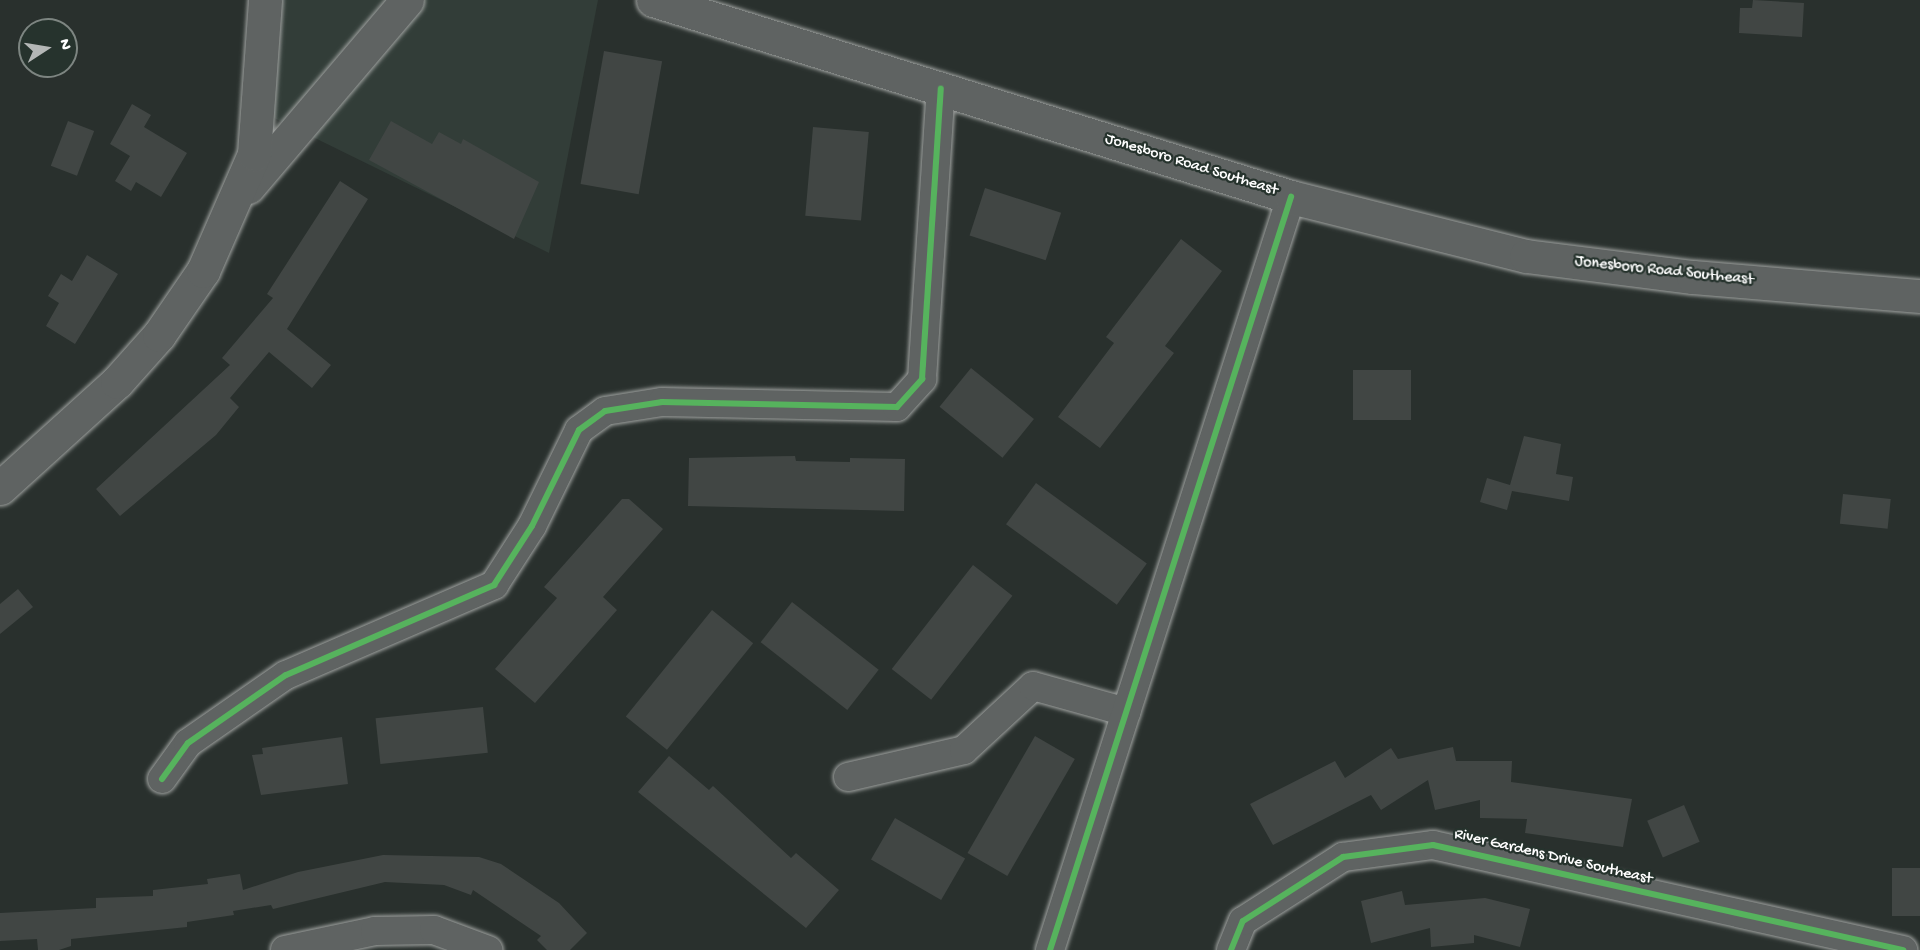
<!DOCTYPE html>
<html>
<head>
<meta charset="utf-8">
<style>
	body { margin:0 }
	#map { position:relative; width:1920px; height:950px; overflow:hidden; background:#29302d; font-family:"Gochi Hand",sans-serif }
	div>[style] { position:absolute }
	.built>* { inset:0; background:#323d38 }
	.building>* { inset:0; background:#414644; transform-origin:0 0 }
	.roads { filter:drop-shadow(0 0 2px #9fa2a0) drop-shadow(0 0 2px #9fa2a0) }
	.street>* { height:28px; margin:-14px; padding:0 14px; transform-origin:14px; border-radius:14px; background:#5f6362 }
	.secondary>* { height:33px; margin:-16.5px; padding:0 16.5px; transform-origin:16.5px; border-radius:16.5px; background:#5f6362 }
	.cycleway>* { height:6px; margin:-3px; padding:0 3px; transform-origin:3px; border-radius:3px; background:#56b35d }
	span { translate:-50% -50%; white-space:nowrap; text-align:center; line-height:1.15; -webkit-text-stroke:4.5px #26332d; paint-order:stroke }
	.street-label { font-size:16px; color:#fff }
	.north { position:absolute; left:18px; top:18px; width:60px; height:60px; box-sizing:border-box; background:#26332d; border:2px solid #7d8581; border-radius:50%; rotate:78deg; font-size:16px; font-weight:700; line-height:24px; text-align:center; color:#fff }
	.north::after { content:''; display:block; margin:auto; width:21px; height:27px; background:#b4b7b6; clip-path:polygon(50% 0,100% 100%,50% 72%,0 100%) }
</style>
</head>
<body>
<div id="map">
	<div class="built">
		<div style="clip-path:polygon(253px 0,598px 0,549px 253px,270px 116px)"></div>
	</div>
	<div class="building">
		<div style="clip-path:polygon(1753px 0,1804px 3px,1802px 37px,1739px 33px,1740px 8px,1752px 8px)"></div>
		<div style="left:604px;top:51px;width:59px;height:135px;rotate:10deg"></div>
		<div style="clip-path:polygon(132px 104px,151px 115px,144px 127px,187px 153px,161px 197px,136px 182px,131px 191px,115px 181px,130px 156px,110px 144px)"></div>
		<div style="left:68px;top:121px;width:28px;height:48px;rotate:21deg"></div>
		<div style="clip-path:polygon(391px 121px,432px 144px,439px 132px,461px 144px,463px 139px,539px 182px,514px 239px,369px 160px)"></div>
		<div style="left:813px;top:127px;width:56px;height:89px;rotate:5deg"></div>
		<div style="clip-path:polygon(340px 181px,368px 199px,287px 329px,331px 365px,312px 388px,269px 352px,230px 398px,239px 407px,216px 435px,120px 516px,96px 489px,230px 365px,222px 358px,273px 298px,267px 294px)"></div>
		<div style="left:985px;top:188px;width:80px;height:50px;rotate:18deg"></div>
		<div style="clip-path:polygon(1181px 239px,1222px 271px,1165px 346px,1174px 353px,1100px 448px,1058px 417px,1114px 343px,1106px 337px)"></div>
		<div style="clip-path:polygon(87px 255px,118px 274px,75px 344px,46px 326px,59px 303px,48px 296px,61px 274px,72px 281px)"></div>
		<div style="left:971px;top:368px;width:81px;height:50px;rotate:39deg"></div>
		<div style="left:1353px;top:370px;width:58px;height:50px"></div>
		<div style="clip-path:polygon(1524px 436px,1561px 444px,1556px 474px,1573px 477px,1569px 501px,1512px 491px,1507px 510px,1480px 502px,1487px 478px,1510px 485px)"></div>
		<div style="clip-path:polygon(795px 456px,796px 461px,850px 462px,850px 458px,905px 459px,904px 511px,688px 506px,689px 458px)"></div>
		<div style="left:1036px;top:483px;width:137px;height:51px;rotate:36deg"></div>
		<div style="left:1843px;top:494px;width:48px;height:30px;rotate:6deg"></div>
		<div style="clip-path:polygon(622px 499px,629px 499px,663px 529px,603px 597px,617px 610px,535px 703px,495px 669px,557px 598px,544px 587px)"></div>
		<div style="left:973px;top:565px;width:50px;height:132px;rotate:38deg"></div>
		<div style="clip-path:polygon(18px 589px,33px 607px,0 634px,0 604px)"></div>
		<div style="left:792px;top:602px;width:110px;height:51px;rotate:38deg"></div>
		<div style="left:712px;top:610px;width:53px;height:137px;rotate:39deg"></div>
		<div style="left:483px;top:707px;width:46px;height:108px;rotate:84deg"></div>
		<div style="left:1035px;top:736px;width:46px;height:135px;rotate:30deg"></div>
		<div style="clip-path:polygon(342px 737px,348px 784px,261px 795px,252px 755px,263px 754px,262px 748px)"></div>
		<div style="clip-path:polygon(1453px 747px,1456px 761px,1512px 761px,1511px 782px,1632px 799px,1623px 847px,1525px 833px,1527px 819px,1480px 818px,1480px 800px,1435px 810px,1428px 780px,1381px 810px,1371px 795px,1273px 845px,1250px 804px,1335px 761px,1345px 778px,1391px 748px,1398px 759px)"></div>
		<div style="clip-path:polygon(669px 756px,709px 790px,713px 786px,791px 858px,796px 853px,839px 890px,806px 928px,638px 792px)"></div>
		<div style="left:1684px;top:805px;width:40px;height:40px;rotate:67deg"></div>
		<div style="left:895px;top:818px;width:81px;height:48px;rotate:30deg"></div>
		<div style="clip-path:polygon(383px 855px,479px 857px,501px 864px,559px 903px,587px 933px,570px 950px,547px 950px,537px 940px,541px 936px,473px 890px,471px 895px,444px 885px,385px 882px,273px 909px,271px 905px,233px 911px,234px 915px,187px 922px,187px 927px,71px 939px,71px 946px,59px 950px,38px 950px,37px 939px,0 941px,0 913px,96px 908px,96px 898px,153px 896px,153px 890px,208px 884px,207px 879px,240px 874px,243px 890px,298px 872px)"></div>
		<div style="left:1920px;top:868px;width:48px;height:28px;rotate:90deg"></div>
		<div style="clip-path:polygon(1402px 891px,1405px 905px,1485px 898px,1530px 909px,1520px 947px,1474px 935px,1474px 943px,1431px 947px,1430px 928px,1371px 943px,1361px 901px)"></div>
	</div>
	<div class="roads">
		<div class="street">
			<div style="left:848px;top:777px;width:119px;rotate:-13.1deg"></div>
			<div style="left:964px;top:750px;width:94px;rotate:-42.8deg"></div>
			<div style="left:1033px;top:686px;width:97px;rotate:15.6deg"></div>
			<div style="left:162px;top:779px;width:44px;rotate:-54.2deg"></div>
			<div style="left:188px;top:743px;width:119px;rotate:-34.8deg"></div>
			<div style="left:286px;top:675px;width:227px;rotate:-23.4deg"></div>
			<div style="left:494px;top:585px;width:70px;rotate:-57.2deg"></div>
			<div style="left:532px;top:526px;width:107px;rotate:-63.9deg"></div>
			<div style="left:579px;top:430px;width:32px;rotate:-36deg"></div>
			<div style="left:605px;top:411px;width:58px;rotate:-9deg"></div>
			<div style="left:662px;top:402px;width:235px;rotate:1.2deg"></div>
			<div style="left:897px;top:407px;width:38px;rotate:-48deg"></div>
			<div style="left:922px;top:379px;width:291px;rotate:-86.3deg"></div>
			<div style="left:285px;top:950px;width:92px;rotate:-11.9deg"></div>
			<div style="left:375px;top:931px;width:59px;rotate:-1deg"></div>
			<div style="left:434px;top:930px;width:58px;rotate:20.3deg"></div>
			<div style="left:1050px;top:950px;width:791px;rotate:-72.25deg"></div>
			<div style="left:1231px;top:950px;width:31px;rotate:-68deg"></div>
			<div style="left:1243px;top:921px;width:119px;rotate:-32.6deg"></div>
			<div style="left:1343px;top:857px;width:91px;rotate:-7.6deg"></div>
			<div style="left:1433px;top:845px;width:482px;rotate:12.6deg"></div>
		</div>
		<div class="secondary">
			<div style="left:653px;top:0;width:668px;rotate:17.16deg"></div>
			<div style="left:1291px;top:197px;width:242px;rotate:14.1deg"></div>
			<div style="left:1526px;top:256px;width:168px;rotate:7.2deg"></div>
			<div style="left:1693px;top:277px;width:228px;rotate:4.8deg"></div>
			<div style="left:248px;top:187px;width:245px;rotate:-49.6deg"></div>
			<div style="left:0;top:488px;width:158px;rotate:-42.2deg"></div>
			<div style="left:117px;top:382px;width:63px;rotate:-48.2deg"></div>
			<div style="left:159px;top:335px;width:78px;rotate:-55.5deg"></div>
			<div style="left:203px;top:271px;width:128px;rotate:-66.4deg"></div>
			<div style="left:254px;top:154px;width:154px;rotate:-85.9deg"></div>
		</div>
	</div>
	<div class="cycleway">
		<div style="left:162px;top:779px;width:44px;rotate:-54.2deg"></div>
		<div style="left:188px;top:743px;width:119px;rotate:-34.8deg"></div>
		<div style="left:286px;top:675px;width:227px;rotate:-23.4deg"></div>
		<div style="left:494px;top:585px;width:70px;rotate:-57.2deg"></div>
		<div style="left:532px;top:526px;width:107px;rotate:-63.9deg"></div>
		<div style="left:579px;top:430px;width:32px;rotate:-36deg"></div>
		<div style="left:605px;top:411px;width:58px;rotate:-9deg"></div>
		<div style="left:662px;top:402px;width:235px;rotate:1.2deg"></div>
		<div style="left:897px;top:407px;width:38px;rotate:-48deg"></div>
		<div style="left:922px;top:379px;width:291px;rotate:-86.3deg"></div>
		<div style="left:1050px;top:950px;width:791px;rotate:-72.25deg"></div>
		<div style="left:1231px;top:950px;width:31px;rotate:-68deg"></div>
		<div style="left:1243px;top:921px;width:119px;rotate:-32.6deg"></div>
		<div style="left:1343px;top:857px;width:91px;rotate:-7.6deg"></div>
		<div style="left:1433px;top:845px;width:482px;rotate:12.6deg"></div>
	</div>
	<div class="street-label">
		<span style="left:1191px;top:166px;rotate:17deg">Jonesboro Road Southeast</span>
		<span style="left:1664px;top:272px;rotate:6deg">Jonesboro Road Southeast</span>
		<span style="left:1553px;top:858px;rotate:13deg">River Gardens Drive Southeast</span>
	</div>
	<div class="north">N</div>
</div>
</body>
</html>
